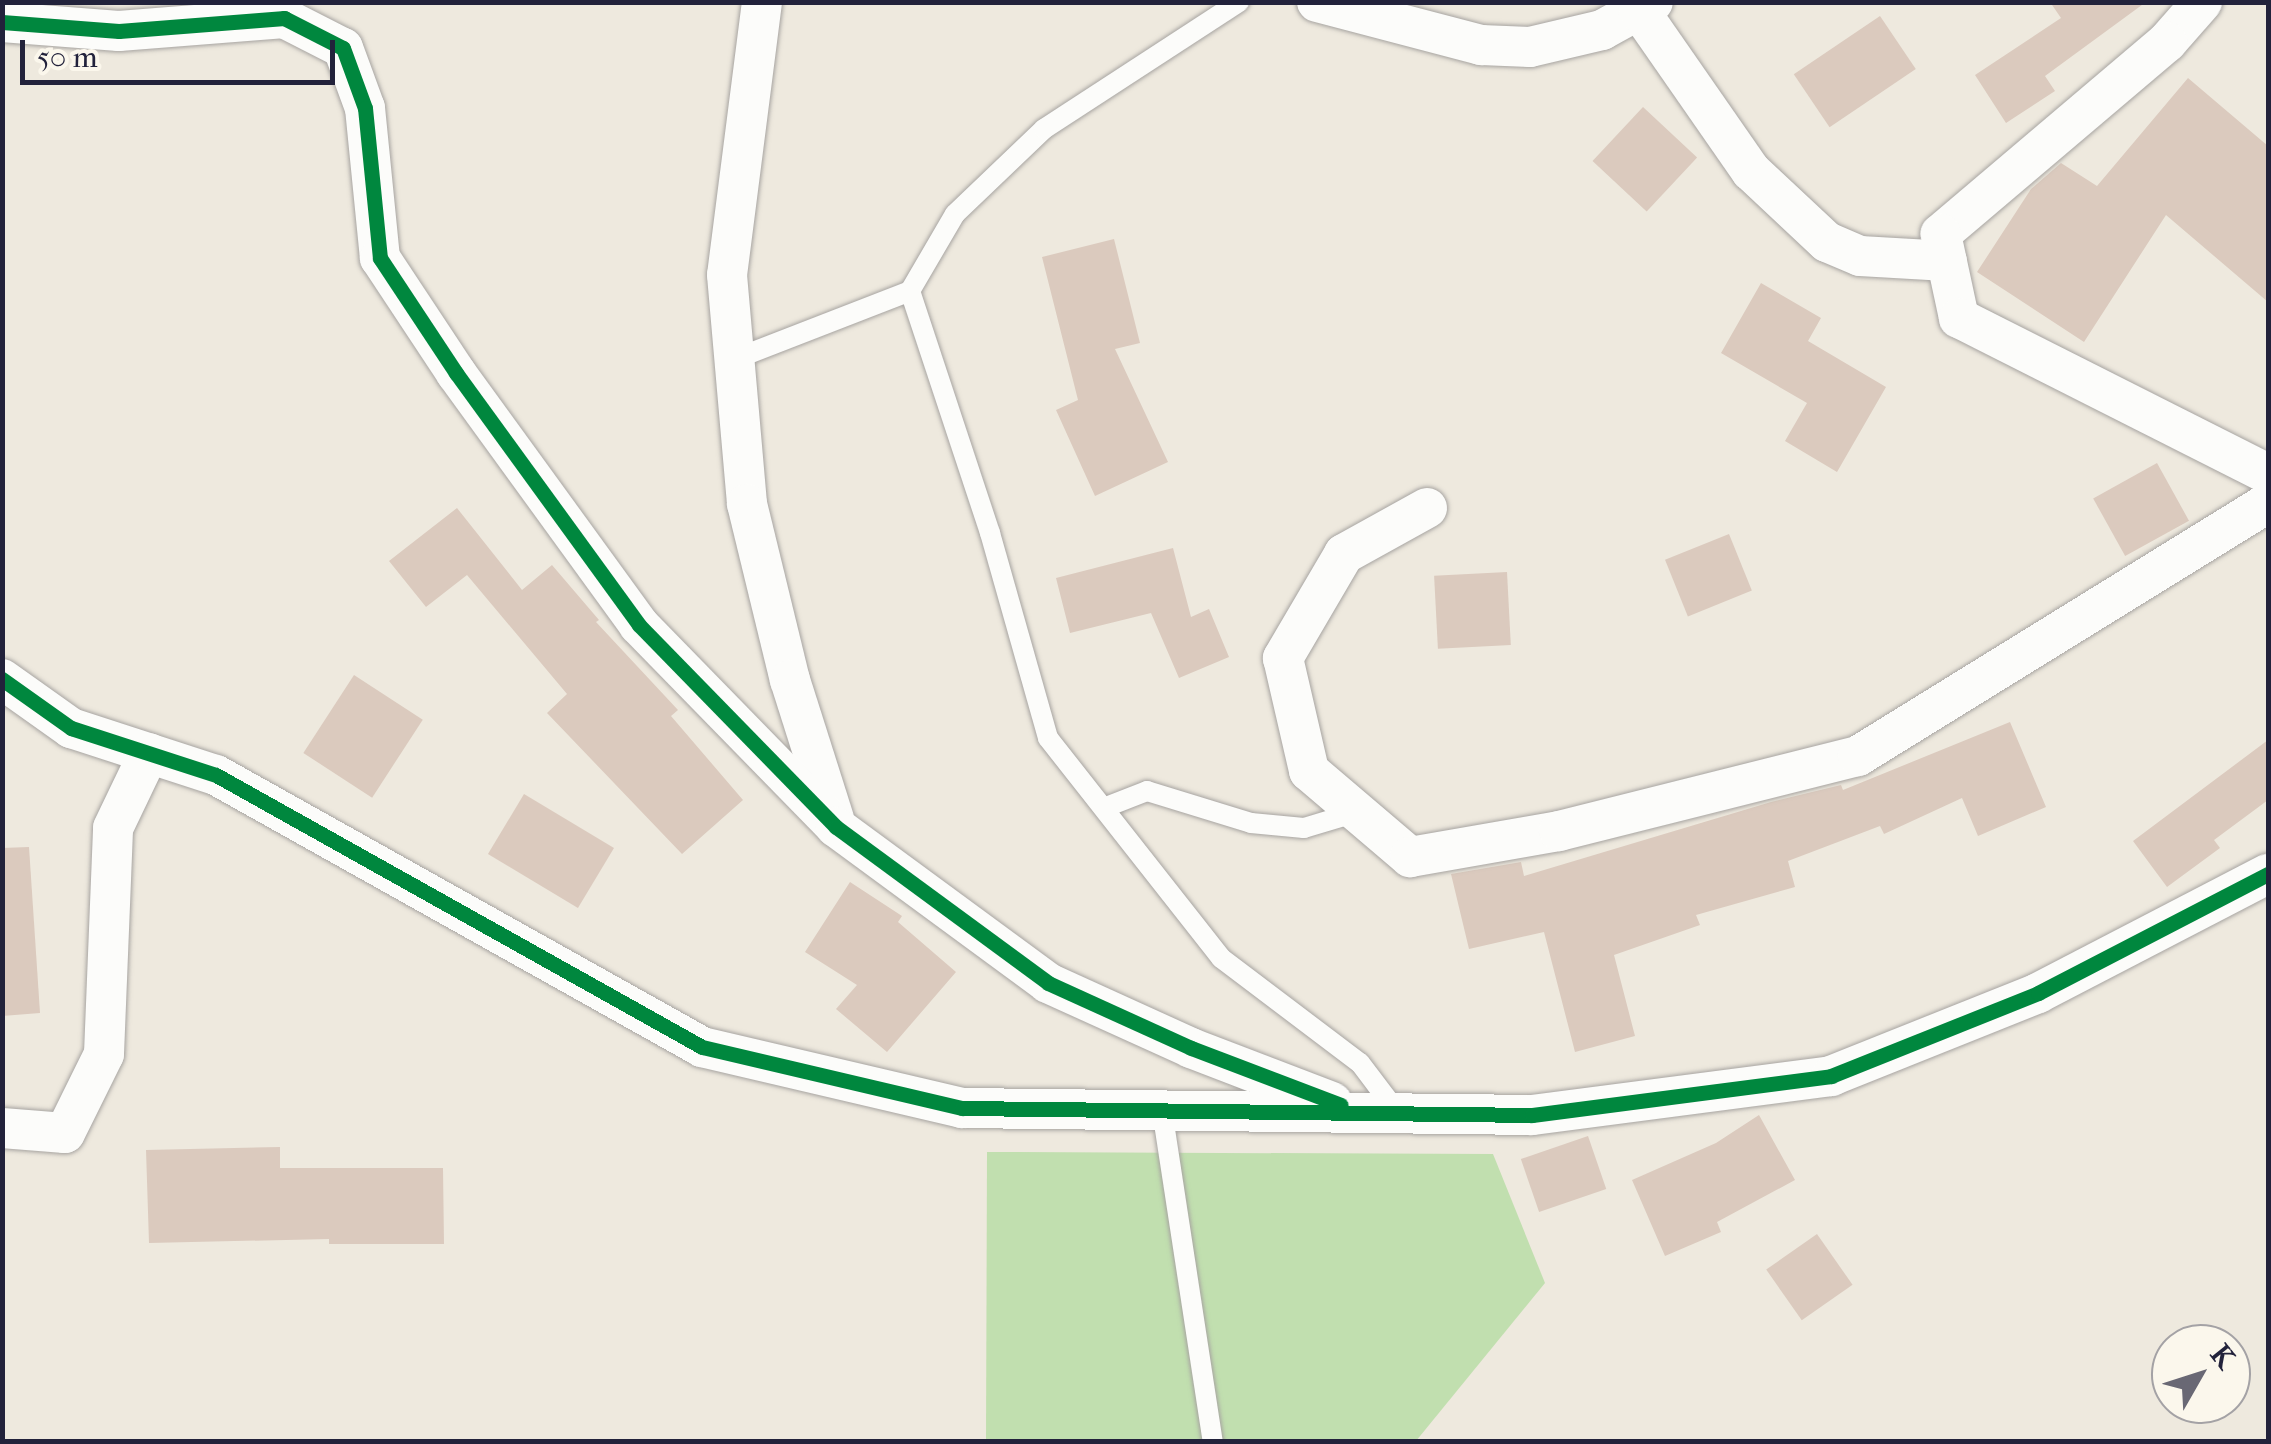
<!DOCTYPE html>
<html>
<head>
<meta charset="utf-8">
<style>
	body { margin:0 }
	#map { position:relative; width:2271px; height:1444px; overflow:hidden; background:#eee9de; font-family:"IM FELL French Canon",serif }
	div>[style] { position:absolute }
	.green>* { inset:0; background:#c1dfaf }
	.building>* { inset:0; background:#dbcabe; transform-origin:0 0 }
	.roads { filter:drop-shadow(0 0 2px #a7a4a1) drop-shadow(0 0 2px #a7a4a1) }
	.lane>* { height:20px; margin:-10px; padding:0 10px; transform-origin:10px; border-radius:10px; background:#fcfcfa }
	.street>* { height:40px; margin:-20px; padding:0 20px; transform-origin:20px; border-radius:20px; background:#fcfcfa }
	.cycleway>* { height:15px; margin:-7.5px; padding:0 7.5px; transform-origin:7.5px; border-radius:7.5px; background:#00873e }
	span { translate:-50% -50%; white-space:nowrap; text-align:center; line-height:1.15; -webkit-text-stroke:9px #fbf7ec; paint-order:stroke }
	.frame { position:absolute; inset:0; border:5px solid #22223b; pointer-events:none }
	.north { position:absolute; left:2151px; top:1324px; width:100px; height:100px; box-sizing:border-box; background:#fbf7ec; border:2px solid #a4a2a5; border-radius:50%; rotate:51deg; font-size:28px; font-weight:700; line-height:40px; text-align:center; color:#22223b }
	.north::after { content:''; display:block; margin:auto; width:35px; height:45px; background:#696874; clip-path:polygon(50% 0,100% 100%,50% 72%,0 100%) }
	.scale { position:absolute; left:20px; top:40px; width:315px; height:45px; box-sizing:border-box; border:5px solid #22223b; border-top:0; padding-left:12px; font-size:30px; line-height:35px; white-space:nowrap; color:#22223b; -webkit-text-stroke:8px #fbf7ec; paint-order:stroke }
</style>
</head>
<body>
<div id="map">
	<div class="green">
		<div style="clip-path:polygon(987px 1152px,1493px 1154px,1545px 1283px,1416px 1441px,986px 1442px)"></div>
	</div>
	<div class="building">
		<div style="clip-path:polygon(2050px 2px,2146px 2px,2045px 76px,2055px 91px,2006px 123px,1975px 75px,2061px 18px)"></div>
		<div style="left:1880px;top:16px;width:64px;height:104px;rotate:56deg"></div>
		<div style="clip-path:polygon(2188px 78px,2268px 146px,2268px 302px,2166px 215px,2084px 342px,1977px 272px,2031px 189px,2061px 163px,2097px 186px)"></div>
		<div style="left:1643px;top:107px;width:74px;height:74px;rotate:43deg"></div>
		<div style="clip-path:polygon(1114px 239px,1140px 343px,1115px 349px,1168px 462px,1095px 496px,1056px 410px,1078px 400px,1042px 257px)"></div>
		<div style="clip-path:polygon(1761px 283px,1821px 318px,1808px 341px,1886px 387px,1837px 472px,1785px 441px,1807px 403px,1721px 353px)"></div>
		<div style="left:2157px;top:463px;width:66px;height:73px;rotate:61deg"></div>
		<div style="clip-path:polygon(457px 508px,522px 590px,552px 565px,599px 620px,596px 622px,678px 710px,671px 716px,743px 800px,682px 854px,547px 713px,567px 694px,467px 575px,426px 607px,389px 561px)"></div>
		<div style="left:1729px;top:534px;width:61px;height:69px;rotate:68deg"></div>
		<div style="clip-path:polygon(1173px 548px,1191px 617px,1209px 609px,1229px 657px,1179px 678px,1151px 613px,1070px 633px,1056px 578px)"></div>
		<div style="left:1507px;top:572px;width:73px;height:73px;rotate:87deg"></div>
		<div style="left:354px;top:675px;width:82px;height:93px;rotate:33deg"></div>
		<div style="clip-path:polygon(2010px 722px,2046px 807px,1978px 836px,1962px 798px,1884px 834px,1880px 826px,1788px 861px,1795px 887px,1696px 915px,1700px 925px,1614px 955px,1635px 1036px,1575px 1052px,1544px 932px,1469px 949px,1451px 874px,1521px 862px,1524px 876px,1771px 802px,1841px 785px,1843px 790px)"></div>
		<div style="clip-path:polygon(2268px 740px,2268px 800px,2214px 840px,2220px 848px,2167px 887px,2133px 841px)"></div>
		<div style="left:524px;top:794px;width:105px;height:70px;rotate:31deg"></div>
		<div style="clip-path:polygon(29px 847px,40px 1013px,2px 1016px,2px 848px)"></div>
		<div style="clip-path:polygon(850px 882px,902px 916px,898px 922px,956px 972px,887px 1052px,836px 1009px,857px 985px,805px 952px)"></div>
		<div style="clip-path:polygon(1759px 1115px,1795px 1180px,1717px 1222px,1721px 1232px,1665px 1256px,1632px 1180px,1716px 1143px)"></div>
		<div style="left:1588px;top:1136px;width:56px;height:71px;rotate:71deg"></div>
		<div style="clip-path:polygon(280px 1147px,280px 1168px,443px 1168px,444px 1244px,329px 1244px,329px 1239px,149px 1243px,146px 1150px)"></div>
		<div style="left:1817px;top:1234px;width:62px;height:62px;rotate:55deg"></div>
	</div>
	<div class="roads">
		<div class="lane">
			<div style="left:910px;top:291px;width:255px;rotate:71.7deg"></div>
			<div style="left:990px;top:533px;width:213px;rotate:74.2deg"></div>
			<div style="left:1048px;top:738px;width:280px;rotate:51.8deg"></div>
			<div style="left:1221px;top:958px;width:174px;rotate:37.1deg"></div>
			<div style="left:1360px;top:1063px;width:61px;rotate:52.9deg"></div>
			<div style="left:735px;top:359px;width:188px;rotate:-21.2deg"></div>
			<div style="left:910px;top:291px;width:89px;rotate:-59.7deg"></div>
			<div style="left:955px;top:214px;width:123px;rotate:-43.7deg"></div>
			<div style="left:1044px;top:129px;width:233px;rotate:-33.1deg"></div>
			<div style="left:1106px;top:807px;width:44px;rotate:-21.3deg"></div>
			<div style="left:1147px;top:791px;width:109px;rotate:17.1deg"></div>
			<div style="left:1251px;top:823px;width:53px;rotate:5.4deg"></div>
			<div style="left:1304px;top:828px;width:55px;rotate:-16.8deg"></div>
			<div style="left:1162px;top:1110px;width:336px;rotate:81.3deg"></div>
		</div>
		<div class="street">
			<div style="left:762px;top:2px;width:275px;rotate:97.3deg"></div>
			<div style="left:727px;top:275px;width:230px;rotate:85deg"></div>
			<div style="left:747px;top:504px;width:181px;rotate:76.3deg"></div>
			<div style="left:790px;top:680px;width:146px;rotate:72.4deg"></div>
			<div style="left:1317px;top:2px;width:170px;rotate:14.7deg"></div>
			<div style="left:1481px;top:45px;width:49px;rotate:2.3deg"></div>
			<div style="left:1530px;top:47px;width:74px;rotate:-13.3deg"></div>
			<div style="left:1602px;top:30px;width:58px;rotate:-28.8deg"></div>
			<div style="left:2202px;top:2px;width:53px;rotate:131.2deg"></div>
			<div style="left:2167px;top:42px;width:297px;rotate:139.7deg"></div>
			<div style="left:1941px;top:234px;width:86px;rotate:77.9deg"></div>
			<div style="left:1959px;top:318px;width:346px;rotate:26.8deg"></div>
			<div style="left:1639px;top:10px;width:196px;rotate:55.2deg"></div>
			<div style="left:1751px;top:171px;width:104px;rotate:43.1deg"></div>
			<div style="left:1827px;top:242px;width:36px;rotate:23deg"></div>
			<div style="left:1860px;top:256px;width:87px;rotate:3.3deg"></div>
			<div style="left:2px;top:22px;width:117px;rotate:4.4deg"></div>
			<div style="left:119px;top:31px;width:166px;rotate:-4.5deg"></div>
			<div style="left:284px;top:18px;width:66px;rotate:27deg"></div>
			<div style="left:343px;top:48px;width:64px;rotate:69.9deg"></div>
			<div style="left:365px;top:108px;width:151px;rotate:84.3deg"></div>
			<div style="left:380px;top:258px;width:138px;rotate:56.5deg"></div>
			<div style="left:456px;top:373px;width:311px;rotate:54deg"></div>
			<div style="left:639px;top:625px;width:282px;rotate:45.7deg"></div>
			<div style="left:836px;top:827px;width:263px;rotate:36.3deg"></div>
			<div style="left:1048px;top:983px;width:157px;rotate:24.4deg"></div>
			<div style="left:1191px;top:1048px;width:151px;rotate:21deg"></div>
			<div style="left:1427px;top:508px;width:95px;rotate:151deg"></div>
			<div style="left:1344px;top:554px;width:121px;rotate:120.4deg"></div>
			<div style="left:1283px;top:658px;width:116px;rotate:77deg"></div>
			<div style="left:1309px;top:771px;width:133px;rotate:40.4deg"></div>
			<div style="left:1410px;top:857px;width:151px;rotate:-9.9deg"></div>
			<div style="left:1559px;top:831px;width:308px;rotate:-14.1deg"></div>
			<div style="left:1858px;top:756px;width:482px;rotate:-31.7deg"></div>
			<div style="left:2px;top:679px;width:85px;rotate:35.4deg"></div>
			<div style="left:71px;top:728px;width:152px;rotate:18deg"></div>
			<div style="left:216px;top:775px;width:557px;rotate:29.23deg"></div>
			<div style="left:702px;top:1047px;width:267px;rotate:13.2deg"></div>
			<div style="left:962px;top:1108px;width:570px;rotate:0.7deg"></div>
			<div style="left:1532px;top:1115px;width:302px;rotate:-7.4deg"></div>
			<div style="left:1831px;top:1076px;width:223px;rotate:-21.8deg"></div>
			<div style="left:2038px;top:993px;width:259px;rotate:-27.4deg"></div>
			<div style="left:2px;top:1128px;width:63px;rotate:4.5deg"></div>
			<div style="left:65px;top:1133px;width:88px;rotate:-63.7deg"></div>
			<div style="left:104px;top:1054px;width:226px;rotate:-87.7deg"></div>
			<div style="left:113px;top:828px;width:83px;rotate:-64.4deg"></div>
		</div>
	</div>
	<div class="cycleway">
		<div style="left:2px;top:22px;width:117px;rotate:4.4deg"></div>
		<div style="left:119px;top:31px;width:166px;rotate:-4.5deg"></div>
		<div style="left:284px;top:18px;width:66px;rotate:27deg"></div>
		<div style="left:343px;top:48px;width:64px;rotate:69.9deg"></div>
		<div style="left:365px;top:108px;width:151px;rotate:84.3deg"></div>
		<div style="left:380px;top:258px;width:138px;rotate:56.5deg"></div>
		<div style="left:456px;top:373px;width:311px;rotate:54deg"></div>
		<div style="left:639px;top:625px;width:282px;rotate:45.7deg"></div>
		<div style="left:836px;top:827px;width:263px;rotate:36.3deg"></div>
		<div style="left:1048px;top:983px;width:157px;rotate:24.4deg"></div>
		<div style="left:1191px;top:1048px;width:160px;rotate:20.8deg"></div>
		<div style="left:2px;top:679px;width:85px;rotate:35.4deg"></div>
		<div style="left:71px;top:728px;width:152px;rotate:18deg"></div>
		<div style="left:216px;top:775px;width:557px;rotate:29.23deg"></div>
		<div style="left:702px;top:1047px;width:267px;rotate:13.2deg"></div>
		<div style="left:962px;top:1108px;width:570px;rotate:0.7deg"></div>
		<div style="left:1532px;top:1115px;width:302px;rotate:-7.4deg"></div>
		<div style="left:1831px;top:1076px;width:223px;rotate:-21.8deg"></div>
		<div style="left:2038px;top:993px;width:259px;rotate:-27.4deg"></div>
	</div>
	<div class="frame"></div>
	<div class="north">K</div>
	<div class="scale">50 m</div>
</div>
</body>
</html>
